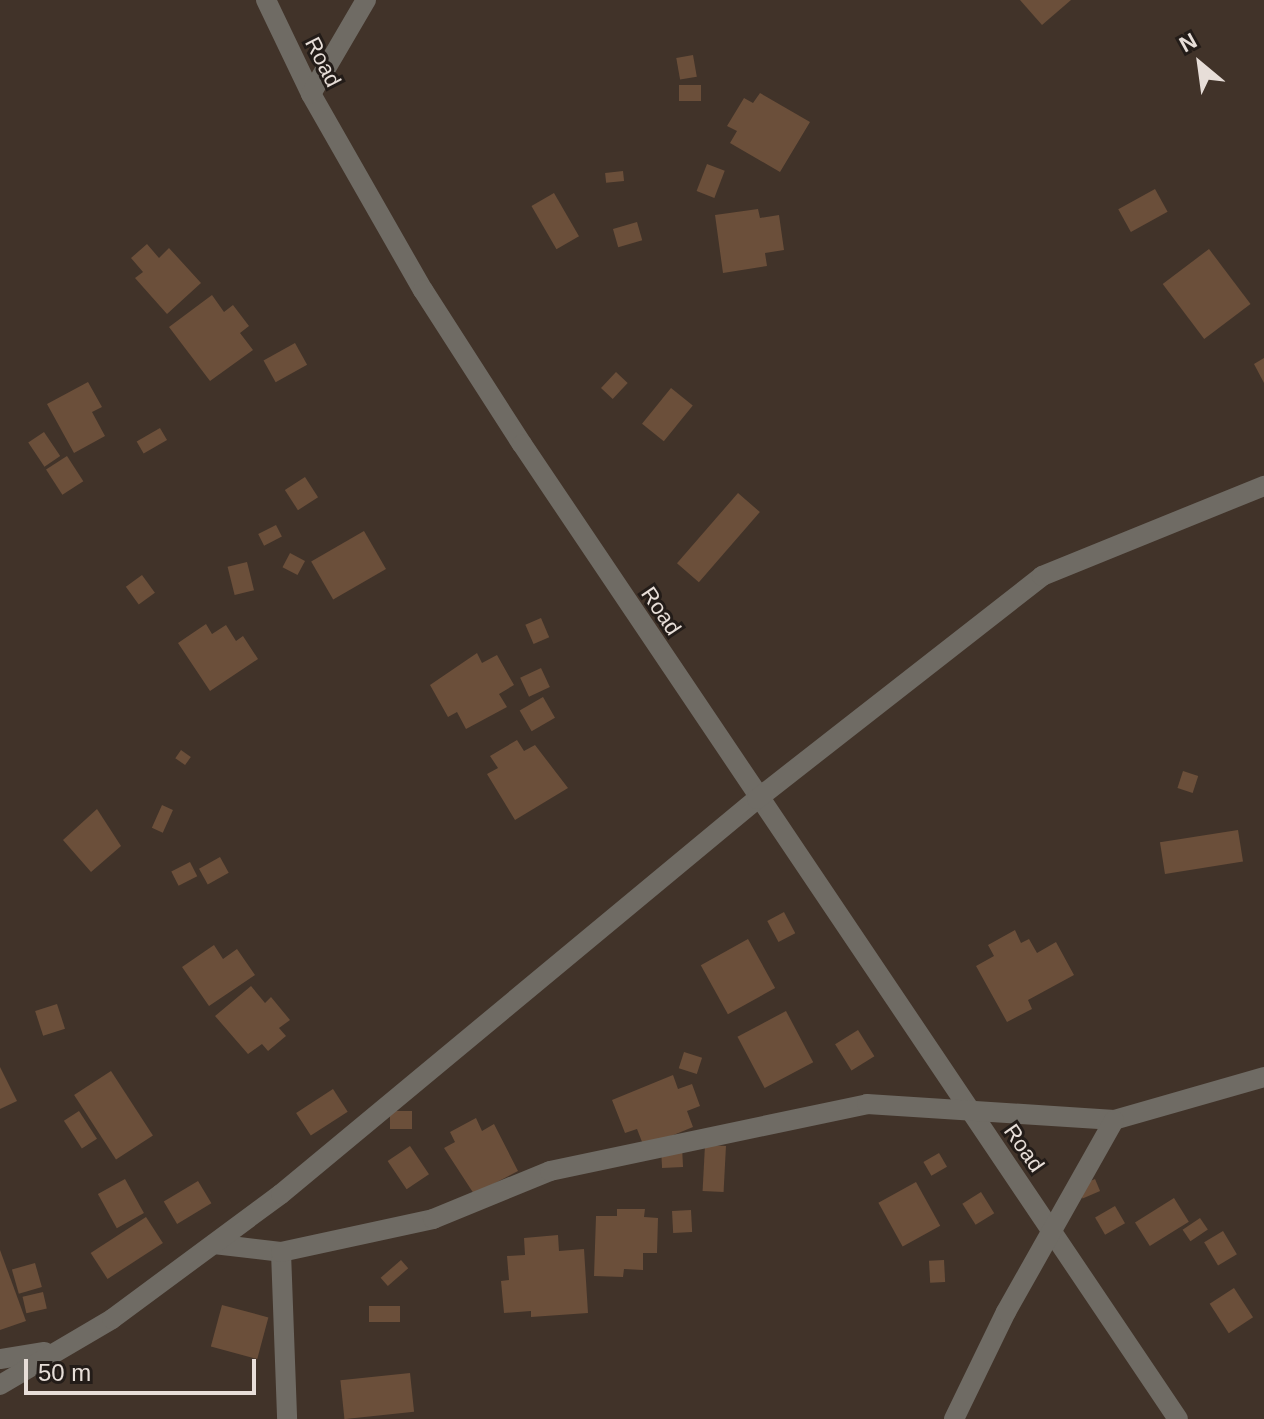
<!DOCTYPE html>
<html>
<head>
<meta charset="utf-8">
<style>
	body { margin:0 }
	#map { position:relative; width:1264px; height:1419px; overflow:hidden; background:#413329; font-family:Helvetica,sans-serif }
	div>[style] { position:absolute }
	.building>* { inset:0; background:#6b4f3a; transform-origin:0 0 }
	.minor>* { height:20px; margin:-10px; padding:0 10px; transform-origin:10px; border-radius:10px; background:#6f6b64 }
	span { translate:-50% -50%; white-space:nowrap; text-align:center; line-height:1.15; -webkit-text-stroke:6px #231c18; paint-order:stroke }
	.street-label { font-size:22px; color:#e7ded8 }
	.north { position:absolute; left:1160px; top:24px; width:80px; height:80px; -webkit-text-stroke:6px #231c18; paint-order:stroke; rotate:331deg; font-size:22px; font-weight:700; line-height:32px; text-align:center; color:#e7ded8 }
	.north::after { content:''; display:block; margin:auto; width:28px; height:36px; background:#e7ded8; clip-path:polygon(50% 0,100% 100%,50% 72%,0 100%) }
	.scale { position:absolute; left:24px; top:1359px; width:232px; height:36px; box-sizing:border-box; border:4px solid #e7ded8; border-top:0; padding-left:10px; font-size:24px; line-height:28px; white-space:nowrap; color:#e7ded8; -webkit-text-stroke:6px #231c18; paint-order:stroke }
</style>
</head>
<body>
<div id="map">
	<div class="building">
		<div style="clip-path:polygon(1020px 0,1071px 0,1042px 25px)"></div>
		<div style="left:693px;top:55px;width:22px;height:17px;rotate:80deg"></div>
		<div style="left:701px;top:85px;width:16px;height:22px;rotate:90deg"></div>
		<div style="clip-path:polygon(760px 93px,810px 122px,780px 172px,730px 143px,737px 131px,727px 126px,744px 98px,753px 103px)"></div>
		<div style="left:707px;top:164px;width:19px;height:29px;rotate:21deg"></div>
		<div style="left:623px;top:171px;width:10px;height:18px;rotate:84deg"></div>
		<div style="left:1155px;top:189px;width:26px;height:42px;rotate:61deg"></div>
		<div style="left:554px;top:193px;width:50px;height:26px;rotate:60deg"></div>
		<div style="clip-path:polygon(758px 209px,760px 218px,779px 215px,784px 250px,765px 253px,767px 266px,723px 273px,715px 215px)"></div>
		<div style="left:637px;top:222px;width:19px;height:25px;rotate:74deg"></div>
		<div style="clip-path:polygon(147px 244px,159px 258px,169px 248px,201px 283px,167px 314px,135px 278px,143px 272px,131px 258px)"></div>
		<div style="left:1209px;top:249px;width:69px;height:58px;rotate:53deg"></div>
		<div style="clip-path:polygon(212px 295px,224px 312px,233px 305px,249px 326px,240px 333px,253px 350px,210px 381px,169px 327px)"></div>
		<div style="left:295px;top:343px;width:25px;height:36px;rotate:61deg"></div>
		<div style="clip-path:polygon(1264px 358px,1264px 383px,1254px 364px)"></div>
		<div style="left:616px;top:372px;width:16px;height:22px;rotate:43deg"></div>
		<div style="clip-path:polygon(88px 382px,102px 407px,92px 412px,105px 436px,74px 453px,47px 404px)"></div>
		<div style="left:671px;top:388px;width:28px;height:46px;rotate:39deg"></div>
		<div style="left:160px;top:428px;width:14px;height:27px;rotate:60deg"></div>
		<div style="left:44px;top:432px;width:29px;height:19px;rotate:56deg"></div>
		<div style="left:67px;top:456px;width:30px;height:25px;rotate:57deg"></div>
		<div style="left:305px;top:477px;width:24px;height:24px;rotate:57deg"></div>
		<div style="left:738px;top:493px;width:29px;height:93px;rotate:41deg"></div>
		<div style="left:276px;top:525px;width:13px;height:20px;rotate:63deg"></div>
		<div style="left:364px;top:531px;width:44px;height:61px;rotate:60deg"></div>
		<div style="left:290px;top:553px;width:17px;height:16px;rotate:28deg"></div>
		<div style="left:247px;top:562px;width:29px;height:20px;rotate:76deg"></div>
		<div style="left:142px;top:575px;width:22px;height:20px;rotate:54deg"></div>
		<div style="left:541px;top:618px;width:21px;height:17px;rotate:67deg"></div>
		<div style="clip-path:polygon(206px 624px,212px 634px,226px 625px,236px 641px,243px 636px,258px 659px,210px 691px,178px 643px)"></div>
		<div style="clip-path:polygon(477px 653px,482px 663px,497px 655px,514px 685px,499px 694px,507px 707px,466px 729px,457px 712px,448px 717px,430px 685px)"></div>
		<div style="left:541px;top:668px;width:21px;height:23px;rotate:65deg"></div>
		<div style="left:543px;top:697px;width:24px;height:27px;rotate:60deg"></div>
		<div style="clip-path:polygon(517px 740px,524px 751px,535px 745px,568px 788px,515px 820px,487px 774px,498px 768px,490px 756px)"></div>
		<div style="left:181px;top:750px;width:12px;height:10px;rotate:35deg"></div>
		<div style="left:1183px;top:771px;width:16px;height:18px;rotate:18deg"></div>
		<div style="left:162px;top:805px;width:12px;height:25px;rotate:24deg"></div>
		<div style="clip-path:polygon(97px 809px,121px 846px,91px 872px,63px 840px)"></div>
		<div style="left:1238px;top:830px;width:32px;height:79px;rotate:81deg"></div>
		<div style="left:220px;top:857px;width:18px;height:24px;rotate:61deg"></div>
		<div style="left:190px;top:862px;width:16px;height:21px;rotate:63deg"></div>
		<div style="left:784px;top:912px;width:24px;height:19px;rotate:62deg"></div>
		<div style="clip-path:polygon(1015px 930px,1021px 943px,1029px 939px,1037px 953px,1056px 942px,1074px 975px,1028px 1000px,1032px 1009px,1007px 1022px,976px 966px,994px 956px,988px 945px)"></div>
		<div style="left:748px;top:939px;width:56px;height:54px;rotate:61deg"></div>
		<div style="clip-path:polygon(214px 945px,223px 959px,237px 949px,255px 975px,209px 1006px,182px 967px)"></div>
		<div style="clip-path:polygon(251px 986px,265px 1003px,271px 997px,290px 1020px,279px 1028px,286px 1036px,268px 1051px,262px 1044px,248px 1054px,215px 1016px)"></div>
		<div style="left:57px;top:1004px;width:26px;height:23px;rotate:72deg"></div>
		<div style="left:786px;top:1011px;width:58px;height:55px;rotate:62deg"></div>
		<div style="left:858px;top:1030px;width:31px;height:27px;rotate:58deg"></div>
		<div style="left:684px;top:1052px;width:19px;height:17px;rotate:18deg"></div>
		<div style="clip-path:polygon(0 1067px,17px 1101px,0 1109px)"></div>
		<div style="left:111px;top:1071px;width:77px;height:44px;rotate:57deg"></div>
		<div style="clip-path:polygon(673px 1075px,678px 1089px,692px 1084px,700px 1106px,687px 1111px,693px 1127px,644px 1147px,637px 1129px,625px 1133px,612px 1100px)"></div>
		<div style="left:333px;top:1089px;width:27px;height:44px;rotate:57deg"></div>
		<div style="left:79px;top:1111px;width:33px;height:18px;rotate:57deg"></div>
		<div style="left:390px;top:1111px;width:22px;height:18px"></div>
		<div style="clip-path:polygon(476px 1118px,482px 1131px,494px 1124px,518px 1171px,474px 1194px,444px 1148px,455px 1142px,450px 1132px)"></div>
		<div style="left:705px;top:1145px;width:21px;height:46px;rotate:3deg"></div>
		<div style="left:410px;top:1146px;width:34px;height:27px;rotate:56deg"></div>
		<div style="left:682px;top:1147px;width:20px;height:21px;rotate:87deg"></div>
		<div style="left:939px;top:1153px;width:16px;height:18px;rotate:60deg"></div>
		<div style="left:125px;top:1179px;width:39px;height:31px;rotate:61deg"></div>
		<div style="left:1095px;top:1179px;width:13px;height:19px;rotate:67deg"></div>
		<div style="left:198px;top:1181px;width:26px;height:40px;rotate:59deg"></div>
		<div style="left:916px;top:1182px;width:50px;height:43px;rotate:61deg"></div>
		<div style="left:981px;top:1192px;width:25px;height:22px;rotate:58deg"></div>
		<div style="left:1174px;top:1198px;width:28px;height:46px;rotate:58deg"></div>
		<div style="left:1115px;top:1206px;width:20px;height:23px;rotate:60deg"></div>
		<div style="clip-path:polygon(617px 1209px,645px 1209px,644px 1217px,658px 1218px,657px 1253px,643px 1253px,643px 1270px,624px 1269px,623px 1277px,594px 1276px,596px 1216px,617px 1216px)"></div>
		<div style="left:691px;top:1210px;width:22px;height:19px;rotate:87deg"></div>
		<div style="left:146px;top:1217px;width:31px;height:66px;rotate:57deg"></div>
		<div style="left:1200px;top:1218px;width:14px;height:21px;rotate:56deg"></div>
		<div style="left:1223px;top:1231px;width:27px;height:22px;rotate:59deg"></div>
		<div style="clip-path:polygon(558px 1235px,559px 1251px,584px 1249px,588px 1313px,531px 1317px,531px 1311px,504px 1313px,501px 1281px,509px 1280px,507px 1256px,525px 1255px,524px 1238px)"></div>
		<div style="clip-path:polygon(0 1250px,26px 1321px,0 1330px)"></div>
		<div style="left:401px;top:1260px;width:11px;height:27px;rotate:49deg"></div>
		<div style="left:944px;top:1260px;width:22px;height:15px;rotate:87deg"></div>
		<div style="left:35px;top:1263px;width:25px;height:24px;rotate:74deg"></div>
		<div style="left:1234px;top:1288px;width:35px;height:29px;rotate:57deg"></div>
		<div style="left:43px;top:1292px;width:17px;height:21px;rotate:77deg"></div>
		<div style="left:222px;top:1305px;width:48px;height:43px;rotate:15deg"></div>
		<div style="left:369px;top:1306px;width:31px;height:16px"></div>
		<div style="left:410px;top:1373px;width:39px;height:70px;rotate:84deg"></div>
	</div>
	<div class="minor">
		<div style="left:266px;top:0;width:104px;rotate:64.4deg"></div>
		<div style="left:311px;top:94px;width:226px;rotate:60.3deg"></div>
		<div style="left:423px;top:290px;width:183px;rotate:57.3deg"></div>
		<div style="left:522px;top:444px;width:1175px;rotate:56.07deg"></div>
		<div style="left:311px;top:94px;width:109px;rotate:-59.7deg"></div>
		<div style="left:214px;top:1244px;width:67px;rotate:6.8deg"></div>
		<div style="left:281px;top:1252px;width:167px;rotate:87.9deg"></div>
		<div style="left:281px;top:1252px;width:156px;rotate:-12.2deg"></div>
		<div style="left:433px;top:1219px;width:126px;rotate:-22.3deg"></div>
		<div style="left:550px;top:1171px;width:324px;rotate:-11.9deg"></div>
		<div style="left:867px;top:1104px;width:248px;rotate:3.7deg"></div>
		<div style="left:1114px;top:1120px;width:156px;rotate:-16deg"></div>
		<div style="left:0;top:1359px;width:45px;rotate:-9deg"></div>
		<div style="left:0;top:1385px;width:130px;rotate:-30.5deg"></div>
		<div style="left:112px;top:1319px;width:210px;rotate:-36.5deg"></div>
		<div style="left:281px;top:1194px;width:619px;rotate:-39.69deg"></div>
		<div style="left:757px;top:799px;width:362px;rotate:-38deg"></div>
		<div style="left:1042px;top:576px;width:240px;rotate:-22.1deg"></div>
		<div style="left:954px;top:1419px;width:119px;rotate:-64.1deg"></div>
		<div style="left:1006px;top:1312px;width:220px;rotate:-60.6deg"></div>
	</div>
	<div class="street-label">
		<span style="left:323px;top:62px;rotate:63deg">Road</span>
		<span style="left:661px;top:611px;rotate:56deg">Road</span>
		<span style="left:1024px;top:1148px;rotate:55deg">Road</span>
	</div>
	<div class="north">N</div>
	<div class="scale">50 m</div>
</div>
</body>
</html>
